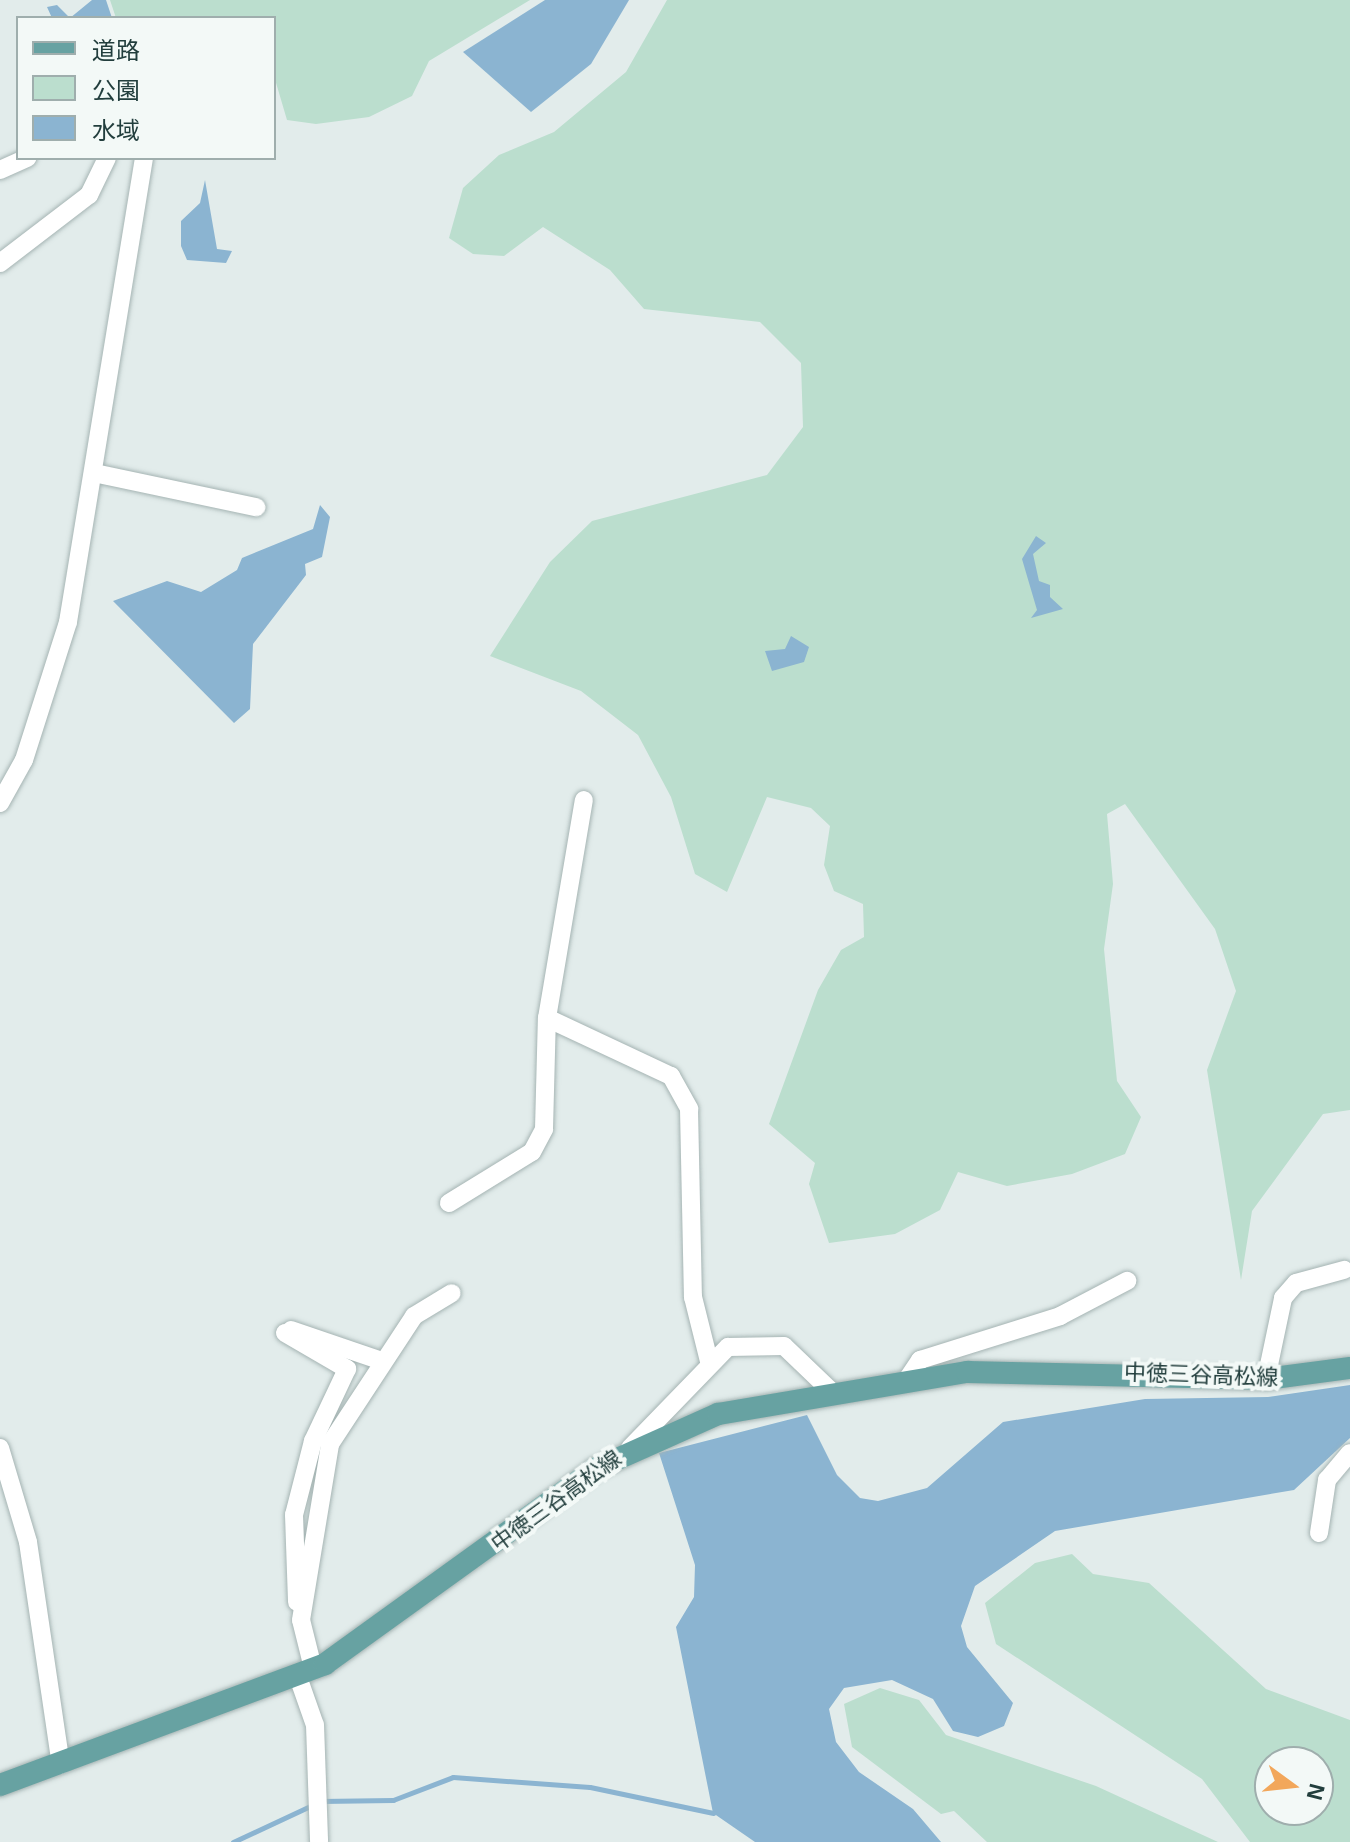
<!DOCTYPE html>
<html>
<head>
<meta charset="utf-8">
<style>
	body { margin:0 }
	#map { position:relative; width:1350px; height:1842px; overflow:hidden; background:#e2eceb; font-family:Helvetica,"Noto Sans JP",sans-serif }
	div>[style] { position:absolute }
	.green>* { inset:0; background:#bbdece }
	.water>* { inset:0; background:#8bb4d1 }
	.stream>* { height:5px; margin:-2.5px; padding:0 2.5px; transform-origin:2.5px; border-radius:2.5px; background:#8bb4d1 }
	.roads { filter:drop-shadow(0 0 2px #a5b4b3) drop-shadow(0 0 2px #a5b4b3) }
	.minor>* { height:18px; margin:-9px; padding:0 9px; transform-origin:9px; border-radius:9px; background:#fff }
	.major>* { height:22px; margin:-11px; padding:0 11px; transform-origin:11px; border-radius:11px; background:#67a2a2 }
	span { translate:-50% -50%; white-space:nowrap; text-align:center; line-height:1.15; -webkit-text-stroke:8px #f3f9f7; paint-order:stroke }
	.street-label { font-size:22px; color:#223e3d }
	.legend { position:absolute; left:16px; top:16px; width:260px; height:144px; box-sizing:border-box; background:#f3f9f7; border:2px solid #9faead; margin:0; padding:10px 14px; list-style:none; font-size:24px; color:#223e3d }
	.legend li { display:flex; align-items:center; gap:16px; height:40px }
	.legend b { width:40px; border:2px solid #9faead }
	.north { position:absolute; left:1254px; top:1746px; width:80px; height:80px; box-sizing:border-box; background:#f3f9f7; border:2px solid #9faead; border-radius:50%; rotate:105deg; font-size:22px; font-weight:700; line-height:32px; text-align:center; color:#223e3d }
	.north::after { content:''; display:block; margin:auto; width:28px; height:36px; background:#f2a75b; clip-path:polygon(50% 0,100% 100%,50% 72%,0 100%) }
</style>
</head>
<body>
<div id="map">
	<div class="green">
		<div style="clip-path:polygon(110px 0,530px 0,429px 61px,412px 96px,369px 117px,316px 124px,287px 120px,274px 76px,274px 18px,116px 18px)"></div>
		<div style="clip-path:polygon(667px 0,1350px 0,1350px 1110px,1323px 1114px,1252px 1211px,1241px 1280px,1207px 1070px,1236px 991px,1215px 929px,1125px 804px,1107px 814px,1113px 884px,1104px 949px,1117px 1081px,1141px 1117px,1125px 1154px,1072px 1174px,1007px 1186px,958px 1172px,940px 1210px,895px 1234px,829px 1243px,809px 1184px,815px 1163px,769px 1124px,818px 990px,841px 950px,864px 937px,863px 904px,834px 891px,824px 865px,830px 826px,811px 808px,767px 797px,727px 892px,695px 874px,671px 797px,638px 735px,581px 691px,490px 656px,550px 562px,592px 521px,767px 475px,803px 427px,801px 363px,760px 322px,644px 309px,610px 270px,543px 227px,504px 256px,473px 254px,449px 238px,463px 188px,499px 155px,554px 132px,626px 72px)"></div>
		<div style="clip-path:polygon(evenodd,1072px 1554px,1093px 1574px,1149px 1583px,1266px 1689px,1350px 1720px,1350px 1842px,1250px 1842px,1202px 1779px,996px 1644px,985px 1603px,1035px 1563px,1072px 1554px,1318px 1762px,1318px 1810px,1270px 1810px,1270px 1762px,1318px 1762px)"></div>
		<div style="clip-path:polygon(880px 1688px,919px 1700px,946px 1735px,1096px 1786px,1218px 1842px,987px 1842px,954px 1811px,941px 1814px,852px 1747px,844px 1704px)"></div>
	</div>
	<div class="water">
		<div style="clip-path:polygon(92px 0,106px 0,112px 18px,52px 18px,47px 7px,57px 5px,70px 18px)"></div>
		<div style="clip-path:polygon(545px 0,629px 0,591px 64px,531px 112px,463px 52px)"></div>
		<div style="clip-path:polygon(205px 180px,217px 249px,232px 251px,226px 263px,187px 260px,181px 246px,181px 221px,200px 203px)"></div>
		<div style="clip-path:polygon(320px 505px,330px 517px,322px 557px,305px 564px,306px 575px,253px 644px,250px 709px,234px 723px,113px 601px,167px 581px,201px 592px,237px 570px,242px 558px,313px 529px)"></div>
		<div style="clip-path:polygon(1036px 536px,1046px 543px,1033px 554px,1039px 581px,1050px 585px,1050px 597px,1063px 609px,1031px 618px,1037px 610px,1022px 559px)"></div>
		<div style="clip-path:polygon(791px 636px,809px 647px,804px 662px,772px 671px,765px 651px,785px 649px)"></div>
		<div style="clip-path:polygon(1350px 1385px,1350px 1438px,1294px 1490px,1055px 1531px,975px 1586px,961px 1626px,967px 1647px,1013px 1703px,1004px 1726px,978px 1737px,953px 1731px,933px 1699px,892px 1680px,844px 1688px,829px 1709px,836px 1742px,859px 1772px,913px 1809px,941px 1842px,755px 1842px,713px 1813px,676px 1627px,694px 1597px,695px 1565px,659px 1453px,807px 1415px,837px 1475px,860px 1498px,878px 1501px,927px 1488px,1003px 1422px,1145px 1399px,1268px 1397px)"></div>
	</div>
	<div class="stream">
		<div style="left:233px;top:1842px;width:97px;rotate:-25deg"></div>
		<div style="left:321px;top:1801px;width:72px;rotate:-0.8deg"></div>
		<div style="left:393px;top:1800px;width:64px;rotate:-21deg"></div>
		<div style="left:453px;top:1777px;width:137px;rotate:4.2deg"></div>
		<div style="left:590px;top:1787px;width:126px;rotate:11.9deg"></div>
	</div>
	<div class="roads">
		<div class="minor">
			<div style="left:0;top:170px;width:30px;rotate:-24deg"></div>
			<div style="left:0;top:263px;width:112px;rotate:-37.4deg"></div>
			<div style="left:89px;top:195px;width:41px;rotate:-64.1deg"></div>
			<div style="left:94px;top:473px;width:166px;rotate:11.9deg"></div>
			<div style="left:0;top:803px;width:49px;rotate:-60.8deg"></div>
			<div style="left:24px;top:760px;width:145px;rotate:-72.3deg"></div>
			<div style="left:68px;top:622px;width:470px;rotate:-80.7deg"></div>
			<div style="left:547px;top:1018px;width:137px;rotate:25.1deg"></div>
			<div style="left:671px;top:1076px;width:38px;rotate:61deg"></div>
			<div style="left:689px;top:1109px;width:188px;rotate:88.8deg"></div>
			<div style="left:693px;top:1297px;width:66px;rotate:76deg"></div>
			<div style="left:449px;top:1203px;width:97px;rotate:-31.6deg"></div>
			<div style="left:532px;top:1152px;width:26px;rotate:-62deg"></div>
			<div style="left:544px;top:1129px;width:111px;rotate:-88.5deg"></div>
			<div style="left:547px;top:1018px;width:221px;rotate:-80.4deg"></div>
			<div style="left:291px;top:1330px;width:96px;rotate:18.8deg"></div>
			<div style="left:285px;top:1333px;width:72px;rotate:30.1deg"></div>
			<div style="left:347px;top:1369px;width:80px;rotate:115.3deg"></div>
			<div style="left:313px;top:1441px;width:76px;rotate:104.4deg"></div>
			<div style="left:294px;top:1515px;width:87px;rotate:88deg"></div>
			<div style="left:908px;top:1378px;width:22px;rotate:-56deg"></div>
			<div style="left:920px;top:1360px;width:147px;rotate:-17.4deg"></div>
			<div style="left:1060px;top:1316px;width:76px;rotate:-27.6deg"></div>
			<div style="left:1266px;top:1379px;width:83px;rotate:-78.1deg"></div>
			<div style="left:1283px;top:1298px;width:20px;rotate:-49deg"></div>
			<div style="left:1296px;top:1283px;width:50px;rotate:-15.2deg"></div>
			<div style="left:0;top:1448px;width:98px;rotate:73.4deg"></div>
			<div style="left:28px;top:1542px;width:225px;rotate:81.6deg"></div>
			<div style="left:630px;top:1448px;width:141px;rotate:-45.9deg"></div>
			<div style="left:728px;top:1347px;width:56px;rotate:-1deg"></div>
			<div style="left:784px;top:1346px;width:68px;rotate:43.8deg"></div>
			<div style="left:1319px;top:1533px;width:54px;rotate:-81.4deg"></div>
			<div style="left:1327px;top:1480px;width:35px;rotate:-50deg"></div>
			<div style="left:313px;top:1668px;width:49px;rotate:-104deg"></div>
			<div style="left:301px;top:1620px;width:178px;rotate:-80.6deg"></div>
			<div style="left:330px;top:1444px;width:153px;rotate:-56.7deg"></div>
			<div style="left:414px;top:1316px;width:44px;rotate:-31.2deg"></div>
			<div style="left:297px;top:1674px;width:54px;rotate:70.6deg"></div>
			<div style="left:315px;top:1725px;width:117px;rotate:88deg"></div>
		</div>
		<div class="major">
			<div style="left:0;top:1785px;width:347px;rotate:-20.4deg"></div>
			<div style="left:325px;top:1664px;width:333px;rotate:-35.8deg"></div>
			<div style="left:595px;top:1469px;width:135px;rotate:-24.1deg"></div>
			<div style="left:718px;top:1414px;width:253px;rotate:-9.6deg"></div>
			<div style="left:967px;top:1372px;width:299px;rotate:1.3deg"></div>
			<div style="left:1266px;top:1379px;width:85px;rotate:-7.5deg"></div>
		</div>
	</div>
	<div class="street-label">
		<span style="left:1201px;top:1375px;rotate:2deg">中徳三谷高松線</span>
		<span style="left:556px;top:1501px;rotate:-36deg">中徳三谷高松線</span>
	</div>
	<ul class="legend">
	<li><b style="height:10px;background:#67a2a2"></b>道路</li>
	<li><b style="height:22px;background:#bbdece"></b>公園</li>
	<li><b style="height:22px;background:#8bb4d1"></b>水域</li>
	</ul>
	<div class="north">N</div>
</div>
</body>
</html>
